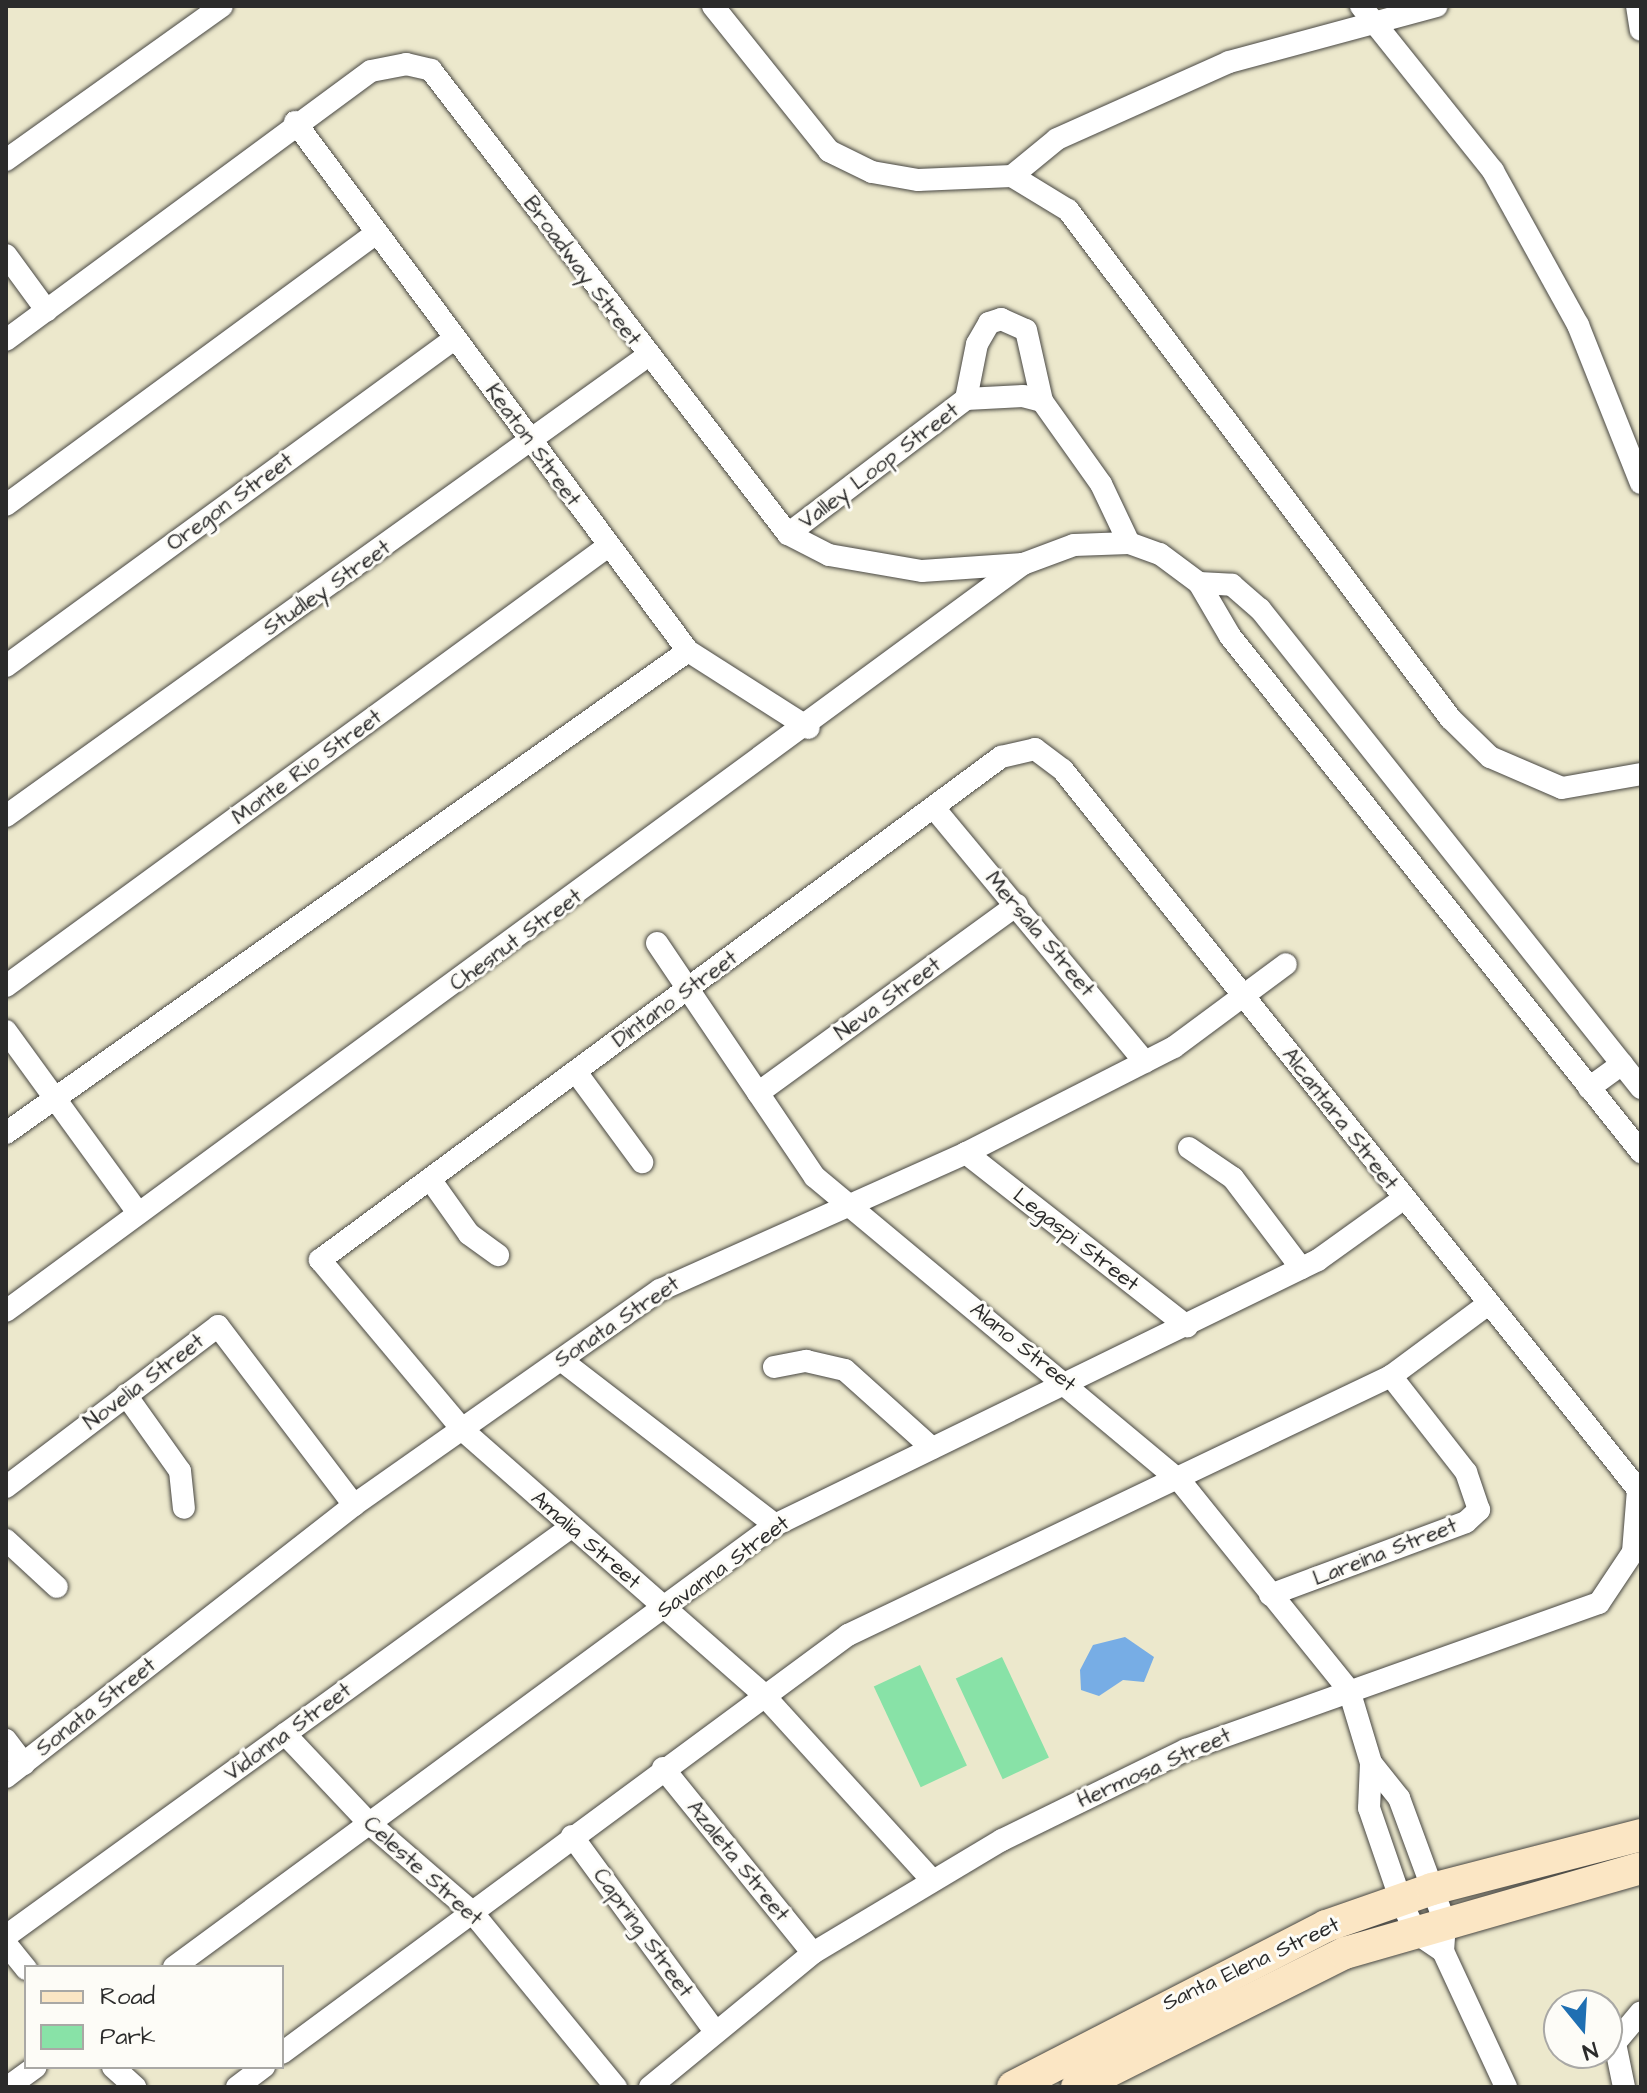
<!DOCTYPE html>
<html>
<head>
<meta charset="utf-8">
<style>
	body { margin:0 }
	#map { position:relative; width:1647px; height:2093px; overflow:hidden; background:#ece8cc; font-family:"Architects Daughter",sans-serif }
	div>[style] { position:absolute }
	.green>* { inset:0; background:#88e2a7; transform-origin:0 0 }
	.water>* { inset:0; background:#77ade5 }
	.roads { filter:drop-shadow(0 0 2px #484743) drop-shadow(0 0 2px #484743) }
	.street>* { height:22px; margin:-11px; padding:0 11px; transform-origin:11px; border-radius:11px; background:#fff }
	.secondary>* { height:32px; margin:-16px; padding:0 16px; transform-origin:16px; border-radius:16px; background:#fbe6c4 }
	span { translate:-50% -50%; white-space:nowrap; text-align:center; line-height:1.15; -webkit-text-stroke:6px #fdfcf7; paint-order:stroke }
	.street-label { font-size:22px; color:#2b2b2b }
	.frame { position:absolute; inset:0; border:8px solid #2b2b2b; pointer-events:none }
	.legend { position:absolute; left:24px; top:1965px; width:260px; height:104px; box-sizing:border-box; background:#fdfcf7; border:2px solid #a9a8a5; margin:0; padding:10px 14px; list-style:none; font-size:24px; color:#2b2b2b }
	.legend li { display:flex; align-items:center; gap:16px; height:40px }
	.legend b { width:40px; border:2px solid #a9a8a5 }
	.north { position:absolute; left:1543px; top:1989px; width:80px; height:80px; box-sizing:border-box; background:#fdfcf7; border:2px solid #a9a8a5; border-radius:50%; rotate:162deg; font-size:22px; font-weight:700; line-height:32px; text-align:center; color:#2b2b2b }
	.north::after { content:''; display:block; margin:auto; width:28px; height:36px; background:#1f6fb2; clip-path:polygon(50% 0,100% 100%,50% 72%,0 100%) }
</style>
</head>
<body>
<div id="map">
	<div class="green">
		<div style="left:1002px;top:1657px;width:111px;height:51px;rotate:65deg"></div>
		<div style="left:920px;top:1665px;width:111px;height:51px;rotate:65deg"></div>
	</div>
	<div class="water">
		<div style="clip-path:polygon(1125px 1637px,1154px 1657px,1144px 1682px,1123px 1680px,1099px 1696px,1081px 1690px,1080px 1670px,1093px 1645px)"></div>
	</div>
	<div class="roads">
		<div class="street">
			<div style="left:713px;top:6px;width:186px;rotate:51.3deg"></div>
			<div style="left:829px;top:151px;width:48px;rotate:26deg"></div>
			<div style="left:872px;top:172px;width:47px;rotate:9.9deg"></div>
			<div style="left:918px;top:180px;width:94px;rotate:-2.4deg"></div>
			<div style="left:1012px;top:176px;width:66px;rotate:31.3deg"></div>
			<div style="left:1068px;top:210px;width:636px;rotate:53.06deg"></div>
			<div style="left:1450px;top:718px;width:56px;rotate:44.3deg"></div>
			<div style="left:1490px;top:757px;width:78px;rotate:23.3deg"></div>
			<div style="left:1562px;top:788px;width:80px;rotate:-10deg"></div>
			<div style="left:1361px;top:6px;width:211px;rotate:51.3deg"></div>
			<div style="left:1493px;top:171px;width:176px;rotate:61.1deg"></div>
			<div style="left:1578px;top:325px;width:170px;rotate:68.3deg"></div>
			<div style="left:1637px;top:6px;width:24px;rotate:81deg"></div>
			<div style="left:295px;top:122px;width:659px;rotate:53.39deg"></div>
			<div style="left:688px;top:651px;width:143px;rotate:32.5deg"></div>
			<div style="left:6px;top:160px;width:265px;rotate:-35.5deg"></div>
			<div style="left:1012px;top:176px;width:58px;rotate:-39.4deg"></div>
			<div style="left:1057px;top:139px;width:188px;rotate:-24.1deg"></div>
			<div style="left:1229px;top:62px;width:215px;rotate:-15.1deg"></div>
			<div style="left:6px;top:255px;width:69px;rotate:53.8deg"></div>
			<div style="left:6px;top:340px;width:453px;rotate:-36.4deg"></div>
			<div style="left:371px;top:71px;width:36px;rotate:-11deg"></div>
			<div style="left:406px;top:64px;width:26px;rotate:13deg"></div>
			<div style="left:431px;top:70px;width:585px;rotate:52.43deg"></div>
			<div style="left:788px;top:534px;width:46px;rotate:27.1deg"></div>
			<div style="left:829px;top:555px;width:94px;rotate:9.8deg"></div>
			<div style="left:922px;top:571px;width:101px;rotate:-4deg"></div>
			<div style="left:1023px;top:564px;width:54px;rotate:-20.4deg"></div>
			<div style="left:1074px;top:545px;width:55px;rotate:-2.1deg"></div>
			<div style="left:1129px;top:543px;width:33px;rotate:20deg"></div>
			<div style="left:1160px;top:554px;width:49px;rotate:36.6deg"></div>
			<div style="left:1199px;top:583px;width:61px;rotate:59.7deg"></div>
			<div style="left:1230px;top:636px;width:660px;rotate:51.46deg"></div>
			<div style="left:966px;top:399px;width:56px;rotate:-78.7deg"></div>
			<div style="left:977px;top:344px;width:24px;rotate:-60deg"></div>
			<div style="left:989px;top:323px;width:13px;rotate:-18deg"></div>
			<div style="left:1001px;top:319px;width:27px;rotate:24deg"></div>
			<div style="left:1026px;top:330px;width:73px;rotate:77.3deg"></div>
			<div style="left:6px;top:505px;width:459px;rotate:-36.3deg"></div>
			<div style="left:788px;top:534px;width:223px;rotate:-37.2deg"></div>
			<div style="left:966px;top:399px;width:57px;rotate:-3deg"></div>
			<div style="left:1023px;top:396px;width:20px;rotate:15deg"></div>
			<div style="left:1042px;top:401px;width:102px;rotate:54.6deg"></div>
			<div style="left:1101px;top:484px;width:65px;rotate:64.6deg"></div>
			<div style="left:1199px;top:583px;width:33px;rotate:3deg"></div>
			<div style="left:1232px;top:585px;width:37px;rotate:41deg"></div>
			<div style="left:1260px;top:609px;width:612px;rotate:51.5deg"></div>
			<div style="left:6px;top:666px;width:555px;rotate:-36.13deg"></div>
			<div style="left:934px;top:808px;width:330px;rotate:50.3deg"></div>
			<div style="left:6px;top:816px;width:788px;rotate:-35.65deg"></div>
			<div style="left:657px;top:943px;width:282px;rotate:56deg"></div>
			<div style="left:815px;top:1177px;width:476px;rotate:39.8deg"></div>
			<div style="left:1181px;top:1482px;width:267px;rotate:51.1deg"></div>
			<div style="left:1349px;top:1690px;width:76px;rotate:73.2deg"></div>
			<div style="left:1371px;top:1763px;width:45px;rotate:92.5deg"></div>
			<div style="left:1369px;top:1808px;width:98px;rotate:71deg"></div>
			<div style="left:1401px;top:1901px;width:35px;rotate:65deg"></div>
			<div style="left:1416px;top:1933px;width:32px;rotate:34deg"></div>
			<div style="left:6px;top:986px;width:744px;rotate:-36.15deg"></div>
			<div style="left:6px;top:1031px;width:225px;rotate:54deg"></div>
			<div style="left:576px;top:1072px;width:112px;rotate:53.7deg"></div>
			<div style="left:1589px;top:1088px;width:41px;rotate:-36deg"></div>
			<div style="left:758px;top:1093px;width:320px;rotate:-36deg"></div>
			<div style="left:6px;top:1133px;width:835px;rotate:-35.25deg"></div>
			<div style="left:1189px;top:1148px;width:53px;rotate:34.3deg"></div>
			<div style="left:1233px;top:1178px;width:113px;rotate:52.9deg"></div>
			<div style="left:966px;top:1153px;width:281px;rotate:38.1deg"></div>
			<div style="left:430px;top:1179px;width:67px;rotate:54.7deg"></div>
			<div style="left:469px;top:1234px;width:36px;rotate:36deg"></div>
			<div style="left:6px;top:1311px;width:1262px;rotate:-36.3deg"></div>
			<div style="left:561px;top:1360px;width:270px;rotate:37.6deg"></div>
			<div style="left:774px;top:1367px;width:33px;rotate:-11deg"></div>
			<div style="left:806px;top:1361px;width:40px;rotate:13deg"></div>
			<div style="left:845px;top:1370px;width:117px;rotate:41.9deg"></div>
			<div style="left:126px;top:1395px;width:93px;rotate:54.6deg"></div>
			<div style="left:180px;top:1471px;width:37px;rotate:84deg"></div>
			<div style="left:6px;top:1487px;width:266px;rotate:-37.2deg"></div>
			<div style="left:218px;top:1326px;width:225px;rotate:52.8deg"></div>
			<div style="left:6px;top:1540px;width:69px;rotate:42.7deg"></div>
			<div style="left:1270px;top:1595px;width:209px;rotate:-20.4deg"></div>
			<div style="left:1466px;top:1522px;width:18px;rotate:-43deg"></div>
			<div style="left:1479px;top:1510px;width:40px;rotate:-108.9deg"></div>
			<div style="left:1466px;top:1472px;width:122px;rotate:-128deg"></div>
			<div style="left:285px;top:1734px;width:122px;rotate:46.7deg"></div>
			<div style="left:369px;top:1823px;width:136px;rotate:40.8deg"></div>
			<div style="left:472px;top:1912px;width:227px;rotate:50.6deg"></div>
			<div style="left:6px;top:1740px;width:30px;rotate:53deg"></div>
			<div style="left:1371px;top:1763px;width:45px;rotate:51.3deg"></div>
			<div style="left:1399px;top:1798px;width:133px;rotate:69.8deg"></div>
			<div style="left:1445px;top:1923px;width:28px;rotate:94deg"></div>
			<div style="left:1443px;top:1951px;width:150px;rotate:65.1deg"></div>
			<div style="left:663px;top:1768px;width:238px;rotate:51deg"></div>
			<div style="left:6px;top:1777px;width:442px;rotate:-38deg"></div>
			<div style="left:354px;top:1505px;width:374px;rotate:-35.1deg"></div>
			<div style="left:660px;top:1290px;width:335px;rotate:-24.1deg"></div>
			<div style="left:966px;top:1153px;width:233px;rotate:-27deg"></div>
			<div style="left:1174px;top:1047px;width:139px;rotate:-36.5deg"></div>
			<div style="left:572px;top:1836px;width:240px;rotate:53.8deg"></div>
			<div style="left:931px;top:1879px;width:251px;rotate:-132.3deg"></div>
			<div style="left:762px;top:1693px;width:400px;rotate:-138.7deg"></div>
			<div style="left:462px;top:1429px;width:221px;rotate:-130deg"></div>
			<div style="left:320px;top:1260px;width:847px;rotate:-36.45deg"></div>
			<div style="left:1001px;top:757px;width:35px;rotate:-13deg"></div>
			<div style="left:1035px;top:749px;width:35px;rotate:37deg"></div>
			<div style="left:1063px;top:770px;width:926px;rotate:51.36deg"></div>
			<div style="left:6px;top:1936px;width:697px;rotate:-35.9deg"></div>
			<div style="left:6px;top:1944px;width:32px;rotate:51deg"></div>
			<div style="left:174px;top:1967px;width:746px;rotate:-36.33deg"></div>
			<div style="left:775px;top:1525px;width:604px;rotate:-26.01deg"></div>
			<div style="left:1318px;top:1260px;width:105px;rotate:-35.7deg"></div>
			<div style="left:282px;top:2053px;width:704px;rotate:-36.45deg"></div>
			<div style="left:848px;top:1635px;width:602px;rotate:-25.5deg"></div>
			<div style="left:1391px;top:1376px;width:119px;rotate:-36.5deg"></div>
			<div style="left:113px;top:2067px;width:30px;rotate:42deg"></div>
			<div style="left:8px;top:2087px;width:34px;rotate:-36deg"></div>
			<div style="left:237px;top:2087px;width:34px;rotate:-37deg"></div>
			<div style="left:650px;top:2087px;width:211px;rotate:-39.4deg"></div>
			<div style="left:813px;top:1953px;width:220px;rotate:-30.9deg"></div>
			<div style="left:1002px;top:1840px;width:205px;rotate:-26.1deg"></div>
			<div style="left:1186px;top:1750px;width:438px;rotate:-19.6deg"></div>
			<div style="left:1599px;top:1603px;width:61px;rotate:-56.3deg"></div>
			<div style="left:1633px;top:1552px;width:62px;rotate:-85.4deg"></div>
			<div style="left:1624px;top:2087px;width:45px;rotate:-101.6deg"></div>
			<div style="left:1615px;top:2043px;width:40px;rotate:-50deg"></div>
		</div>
		<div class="secondary">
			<div style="left:1013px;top:2087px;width:352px;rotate:-27.2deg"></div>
			<div style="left:1326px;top:1926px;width:112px;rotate:-19.2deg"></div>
			<div style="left:1432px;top:1889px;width:216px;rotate:-14.5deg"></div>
			<div style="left:1077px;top:2087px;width:300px;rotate:-26.6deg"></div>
			<div style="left:1345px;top:1953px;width:308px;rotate:-16deg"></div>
		</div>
	</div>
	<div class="street-label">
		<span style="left:582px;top:271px;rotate:53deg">Broadway Street</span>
		<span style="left:533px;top:445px;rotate:54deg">Keaton Street</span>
		<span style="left:879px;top:466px;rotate:-37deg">Valley Loop Street</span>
		<span style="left:230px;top:502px;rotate:-36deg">Oregon Street</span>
		<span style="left:327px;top:588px;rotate:-35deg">Studley Street</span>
		<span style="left:307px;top:767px;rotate:-36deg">Monte Rio Street</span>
		<span style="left:1040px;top:934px;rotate:50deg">Mersala Street</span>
		<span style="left:516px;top:940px;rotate:-36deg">Chesnut Street</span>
		<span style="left:675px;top:999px;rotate:-36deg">Dintano Street</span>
		<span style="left:888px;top:999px;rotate:-36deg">Neva Street</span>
		<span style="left:1340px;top:1119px;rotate:52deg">Alcantara Street</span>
		<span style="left:1076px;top:1240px;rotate:38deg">Legaspi Street</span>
		<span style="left:617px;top:1322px;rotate:-34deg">Sonata Street</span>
		<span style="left:1023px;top:1347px;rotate:39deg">Alano Street</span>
		<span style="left:144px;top:1382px;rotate:-37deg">Novelia Street</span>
		<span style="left:586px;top:1540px;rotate:41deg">Amalia Street</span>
		<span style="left:1385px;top:1552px;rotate:-21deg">Lareina Street</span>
		<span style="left:723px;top:1567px;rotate:-36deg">Savanna Street</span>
		<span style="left:96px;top:1707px;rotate:-38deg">Sonata Street</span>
		<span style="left:288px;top:1732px;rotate:-36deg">Vidonna Street</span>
		<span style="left:1154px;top:1768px;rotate:-24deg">Hermosa Street</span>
		<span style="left:738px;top:1861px;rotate:51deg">Azaleta Street</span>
		<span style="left:423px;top:1871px;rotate:42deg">Celeste Street</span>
		<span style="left:643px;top:1933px;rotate:54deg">Capring Street</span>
		<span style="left:1251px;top:1964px;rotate:-25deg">Santa Elena Street</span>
	</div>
	<div class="frame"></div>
	<ul class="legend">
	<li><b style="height:10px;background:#fbe6c4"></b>Road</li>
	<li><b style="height:22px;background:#88e2a7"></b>Park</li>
	</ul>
	<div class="north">N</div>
</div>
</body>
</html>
